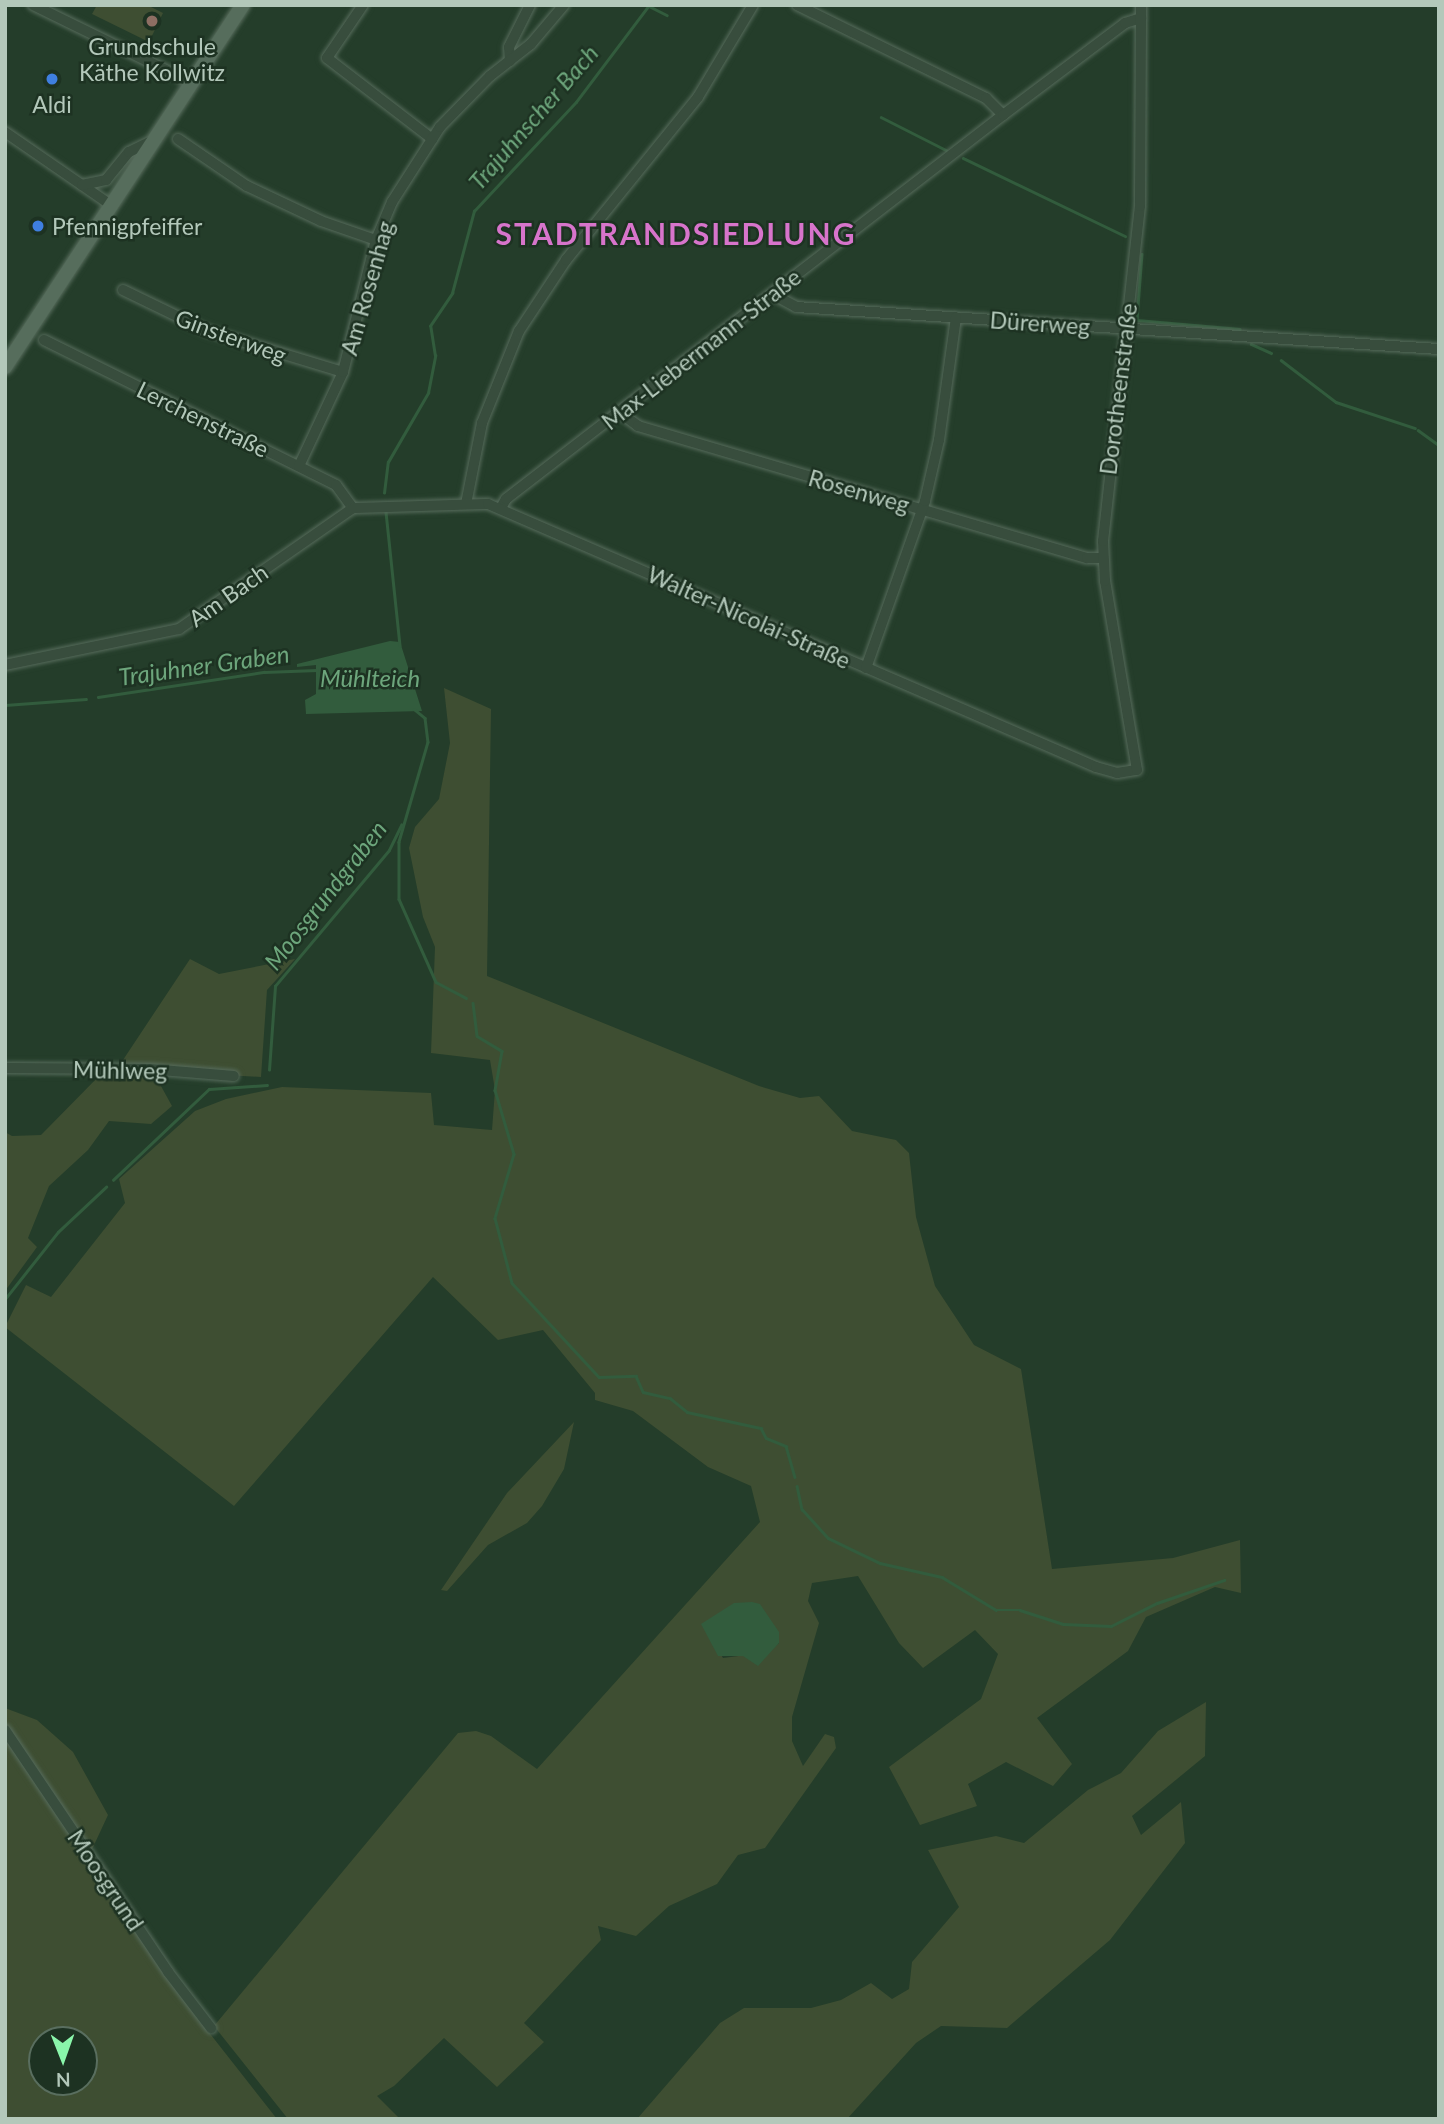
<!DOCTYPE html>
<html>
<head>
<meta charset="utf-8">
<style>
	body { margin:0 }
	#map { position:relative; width:1444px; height:2124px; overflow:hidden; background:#243d2a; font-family:Lato,sans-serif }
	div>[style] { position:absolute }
	.green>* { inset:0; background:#3e4e32 }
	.water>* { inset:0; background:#325c3d }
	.stream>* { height:2.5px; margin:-1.25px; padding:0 1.25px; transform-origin:1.25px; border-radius:1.25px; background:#325c3d }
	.roads { filter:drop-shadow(0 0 2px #566b5b) drop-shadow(0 0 2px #566b5b) }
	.street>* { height:10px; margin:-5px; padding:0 5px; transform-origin:5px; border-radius:5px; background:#384d3d }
	.primary>* { height:14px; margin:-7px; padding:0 7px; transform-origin:7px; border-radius:7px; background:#566d5c }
	.dots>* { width:19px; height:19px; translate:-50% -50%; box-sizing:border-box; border:4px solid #1d3222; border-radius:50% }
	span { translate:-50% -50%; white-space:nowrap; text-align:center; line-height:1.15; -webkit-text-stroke:5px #1d3222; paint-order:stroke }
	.poi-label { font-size:23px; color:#b3c8ba }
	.left { translate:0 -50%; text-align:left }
	.street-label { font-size:23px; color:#b3c8ba }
	.water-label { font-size:24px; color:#6da67c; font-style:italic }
	.district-label { font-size:30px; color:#d774cb; font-weight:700; letter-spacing:2px }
	.frame { position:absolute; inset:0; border:7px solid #b3c8ba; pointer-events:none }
	.north { position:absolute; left:28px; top:2026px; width:70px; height:70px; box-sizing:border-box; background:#1d3222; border:2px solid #596e5f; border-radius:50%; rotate:179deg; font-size:19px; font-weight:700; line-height:28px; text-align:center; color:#b3c8ba }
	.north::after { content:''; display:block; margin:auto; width:24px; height:32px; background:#8af6ab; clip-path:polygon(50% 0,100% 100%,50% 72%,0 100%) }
</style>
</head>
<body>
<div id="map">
	<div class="green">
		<div style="clip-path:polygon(97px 5px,147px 5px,163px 13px,149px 42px,92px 14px)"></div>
		<div style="clip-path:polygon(evenodd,444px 688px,491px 709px,487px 976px,759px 1086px,800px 1098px,819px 1096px,852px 1131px,896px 1140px,909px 1153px,916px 1217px,935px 1286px,974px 1345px,1021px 1369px,1052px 1569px,1173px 1558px,1240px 1540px,1241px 1593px,1215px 1587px,1146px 1617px,1128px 1651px,1037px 1718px,1072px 1764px,1053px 1786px,1006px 1762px,968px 1784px,977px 1806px,920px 1825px,889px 1767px,981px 1699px,998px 1654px,975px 1630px,923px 1668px,899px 1643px,858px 1576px,812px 1583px,808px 1601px,819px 1623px,792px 1717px,792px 1741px,803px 1766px,825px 1734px,834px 1737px,836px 1748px,765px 1848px,738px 1855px,717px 1884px,669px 1906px,636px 1936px,598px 1926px,601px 1940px,524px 2023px,544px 2042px,497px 2087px,444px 2038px,394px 2086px,377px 2096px,400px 2119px,288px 2119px,214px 2026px,458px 1733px,476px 1731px,491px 1736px,537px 1769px,760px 1522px,751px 1486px,708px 1467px,633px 1411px,595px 1400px,595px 1393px,543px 1330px,498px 1340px,433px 1277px,234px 1506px,5px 1327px,26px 1285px,51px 1297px,125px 1203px,119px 1179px,195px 1111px,226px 1099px,282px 1087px,431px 1093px,434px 1125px,492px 1130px,495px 1090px,490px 1060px,431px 1053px,435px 947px,423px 917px,409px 848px,415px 827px,439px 799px,450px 743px,444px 688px,710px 1636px,779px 1643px,769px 1652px,723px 1658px,710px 1636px)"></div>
		<div style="clip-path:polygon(190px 959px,219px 974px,295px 959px,267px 990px,261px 1077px,117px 1069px)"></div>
		<div style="clip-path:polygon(100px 1075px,156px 1077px,172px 1106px,151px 1124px,109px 1121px,88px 1150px,49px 1186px,28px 1238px,37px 1247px,5px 1291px,5px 1132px,12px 1136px,41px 1135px)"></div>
		<div style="clip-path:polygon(574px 1422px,564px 1469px,542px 1506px,527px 1523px,488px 1545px,447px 1591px,441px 1590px,507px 1493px)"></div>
		<div style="clip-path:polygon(1206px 1702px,1205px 1756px,1132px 1816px,1141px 1835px,1181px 1802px,1185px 1843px,1110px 1940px,1007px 2028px,941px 2026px,916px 2043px,847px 2119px,637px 2119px,720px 2023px,744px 2008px,811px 2008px,841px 2000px,871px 1983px,892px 1999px,909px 1989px,912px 1962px,959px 1907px,928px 1850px,996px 1836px,1024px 1843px,1088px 1790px,1121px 1773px,1158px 1731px)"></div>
		<div style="clip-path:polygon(evenodd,5px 1708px,37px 1720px,73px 1752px,108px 1815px,88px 1858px,193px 2012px,277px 2119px,5px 2119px,5px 1708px,42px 2040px,84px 2040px,84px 2082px,42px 2082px,42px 2040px)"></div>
	</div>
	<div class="water">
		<div style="clip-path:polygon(390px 641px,400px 642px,422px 711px,306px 714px,305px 700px,316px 694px,316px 665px,297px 667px,297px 664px)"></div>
		<div style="clip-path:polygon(752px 1602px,760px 1604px,779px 1632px,779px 1643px,758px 1666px,743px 1656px,718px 1656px,701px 1624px,734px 1603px)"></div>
	</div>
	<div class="stream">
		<div style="left:649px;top:6px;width:20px;rotate:27deg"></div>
		<div style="left:881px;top:117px;width:73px;rotate:26.9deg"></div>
		<div style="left:963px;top:158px;width:180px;rotate:25.7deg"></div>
		<div style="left:1142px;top:254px;width:66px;rotate:94.3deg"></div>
		<div style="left:1137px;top:320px;width:103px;rotate:5deg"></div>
		<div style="left:1251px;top:344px;width:22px;rotate:24deg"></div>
		<div style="left:1281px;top:360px;width:69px;rotate:37.4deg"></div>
		<div style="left:1336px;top:402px;width:83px;rotate:18.2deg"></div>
		<div style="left:1418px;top:430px;width:26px;rotate:36deg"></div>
		<div style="left:384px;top:493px;width:31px;rotate:-83deg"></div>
		<div style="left:388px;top:462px;width:80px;rotate:-59.9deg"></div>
		<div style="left:428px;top:393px;width:38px;rotate:-79deg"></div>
		<div style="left:435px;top:356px;width:30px;rotate:-99deg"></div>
		<div style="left:430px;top:326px;width:40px;rotate:-56deg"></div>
		<div style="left:452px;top:293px;width:85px;rotate:-75deg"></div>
		<div style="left:474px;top:211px;width:149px;rotate:-46.9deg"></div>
		<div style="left:576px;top:102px;width:121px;rotate:-53deg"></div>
		<div style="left:386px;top:512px;width:134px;rotate:84deg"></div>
		<div style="left:98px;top:697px;width:168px;rotate:-8.6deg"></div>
		<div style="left:264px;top:672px;width:53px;rotate:-2.2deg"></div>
		<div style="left:5px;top:705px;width:81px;rotate:-4.2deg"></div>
		<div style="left:414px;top:709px;width:14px;rotate:39deg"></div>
		<div style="left:425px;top:718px;width:24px;rotate:83deg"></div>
		<div style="left:428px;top:742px;width:104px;rotate:106.2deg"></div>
		<div style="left:399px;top:842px;width:57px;rotate:90deg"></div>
		<div style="left:399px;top:899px;width:91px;rotate:66deg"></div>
		<div style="left:436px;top:982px;width:34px;rotate:28deg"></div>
		<div style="left:473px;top:1003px;width:33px;rotate:83deg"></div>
		<div style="left:477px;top:1036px;width:29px;rotate:31deg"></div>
		<div style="left:502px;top:1051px;width:40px;rotate:100deg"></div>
		<div style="left:495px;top:1090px;width:67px;rotate:73.5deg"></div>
		<div style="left:514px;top:1154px;width:67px;rotate:106.5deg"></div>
		<div style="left:495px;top:1218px;width:67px;rotate:75.3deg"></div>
		<div style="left:512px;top:1283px;width:128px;rotate:47.2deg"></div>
		<div style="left:599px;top:1377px;width:37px;rotate:-2deg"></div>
		<div style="left:636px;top:1376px;width:17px;rotate:66deg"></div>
		<div style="left:643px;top:1392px;width:28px;rotate:13deg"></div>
		<div style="left:670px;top:1398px;width:22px;rotate:39deg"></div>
		<div style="left:687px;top:1412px;width:76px;rotate:12.2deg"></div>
		<div style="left:761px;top:1428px;width:11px;rotate:63deg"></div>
		<div style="left:766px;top:1438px;width:22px;rotate:22deg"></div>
		<div style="left:786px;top:1446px;width:32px;rotate:74deg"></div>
		<div style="left:269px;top:1070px;width:84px;rotate:-85.9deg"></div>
		<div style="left:275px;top:986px;width:177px;rotate:-50deg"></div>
		<div style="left:389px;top:850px;width:28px;rotate:-64deg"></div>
		<div style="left:113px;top:1180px;width:132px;rotate:-43.5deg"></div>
		<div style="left:209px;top:1089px;width:58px;rotate:-3.9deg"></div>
		<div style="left:5px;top:1299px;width:85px;rotate:-51.7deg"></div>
		<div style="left:58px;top:1232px;width:66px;rotate:-43.2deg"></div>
		<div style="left:797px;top:1486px;width:24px;rotate:78deg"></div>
		<div style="left:802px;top:1509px;width:39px;rotate:48deg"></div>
		<div style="left:828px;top:1538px;width:58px;rotate:25.7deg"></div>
		<div style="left:880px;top:1563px;width:64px;rotate:12.7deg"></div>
		<div style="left:942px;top:1577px;width:63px;rotate:31.4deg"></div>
		<div style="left:996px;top:1610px;width:24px"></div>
		<div style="left:1020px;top:1610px;width:45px;rotate:18deg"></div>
		<div style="left:1063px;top:1624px;width:48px;rotate:2.4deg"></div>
		<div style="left:1111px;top:1626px;width:51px;rotate:-26.6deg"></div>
		<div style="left:1157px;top:1603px;width:71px;rotate:-18.9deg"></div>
	</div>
	<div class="roads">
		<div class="street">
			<div style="left:33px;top:5px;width:177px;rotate:26.1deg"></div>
			<div style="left:363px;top:5px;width:64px;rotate:124.2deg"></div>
			<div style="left:327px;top:58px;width:133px;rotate:37.6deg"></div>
			<div style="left:797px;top:5px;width:211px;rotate:26.2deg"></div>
			<div style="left:986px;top:98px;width:24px;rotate:45deg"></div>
			<div style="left:510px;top:61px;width:14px;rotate:-94deg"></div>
			<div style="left:509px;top:47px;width:47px;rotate:-63.4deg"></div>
			<div style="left:5px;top:132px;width:129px;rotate:34.6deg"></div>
			<div style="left:178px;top:139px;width:83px;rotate:34.3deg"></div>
			<div style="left:247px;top:186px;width:82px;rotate:25.3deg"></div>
			<div style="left:321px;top:221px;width:58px;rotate:19.1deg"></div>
			<div style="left:82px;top:185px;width:25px;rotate:-12deg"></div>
			<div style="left:106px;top:180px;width:36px;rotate:-51deg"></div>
			<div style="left:129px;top:152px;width:28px;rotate:-26deg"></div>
			<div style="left:123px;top:290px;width:94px;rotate:25.8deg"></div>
			<div style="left:208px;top:331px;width:141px;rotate:16.9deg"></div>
			<div style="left:772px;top:294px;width:27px;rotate:28deg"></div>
			<div style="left:796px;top:307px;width:644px;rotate:3.74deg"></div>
			<div style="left:44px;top:340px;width:326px;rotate:26.4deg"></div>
			<div style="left:336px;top:485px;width:29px;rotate:54deg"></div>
			<div style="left:619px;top:412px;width:24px;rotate:36deg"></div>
			<div style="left:638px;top:426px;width:468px;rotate:16.4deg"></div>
			<div style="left:1087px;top:558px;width:16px"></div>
			<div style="left:299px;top:466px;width:104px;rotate:-64.9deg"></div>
			<div style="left:343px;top:372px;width:136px;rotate:-76deg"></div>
			<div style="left:376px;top:240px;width:41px;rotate:-67.2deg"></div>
			<div style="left:392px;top:202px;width:89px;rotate:-57.4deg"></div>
			<div style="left:440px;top:127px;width:71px;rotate:-45.6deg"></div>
			<div style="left:490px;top:76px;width:52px;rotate:-38deg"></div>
			<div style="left:531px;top:44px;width:51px;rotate:-49.8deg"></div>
			<div style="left:466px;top:504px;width:83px;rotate:-78.8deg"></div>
			<div style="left:482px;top:423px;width:99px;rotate:-68.1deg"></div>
			<div style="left:519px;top:331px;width:85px;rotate:-56.5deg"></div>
			<div style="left:566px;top:260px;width:210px;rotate:-51deg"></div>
			<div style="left:698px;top:97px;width:107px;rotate:-59.1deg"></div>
			<div style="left:501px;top:508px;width:10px;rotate:-61deg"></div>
			<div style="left:506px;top:499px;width:628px;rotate:-37.69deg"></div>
			<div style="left:1003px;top:115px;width:153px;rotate:-37deg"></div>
			<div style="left:1125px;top:23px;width:17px;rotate:-17deg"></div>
			<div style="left:5px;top:665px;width:178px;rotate:-11.7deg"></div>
			<div style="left:179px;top:629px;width:212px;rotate:-34.8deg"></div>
			<div style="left:353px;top:508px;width:135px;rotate:-1.7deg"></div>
			<div style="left:488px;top:504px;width:662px;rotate:23.39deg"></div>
			<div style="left:1096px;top:767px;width:22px;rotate:16deg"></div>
			<div style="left:1117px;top:773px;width:20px;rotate:-9deg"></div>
			<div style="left:1137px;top:770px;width:192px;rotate:-99.6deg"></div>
			<div style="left:1105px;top:581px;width:40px;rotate:-92.9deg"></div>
			<div style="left:1103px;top:541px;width:337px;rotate:-83.7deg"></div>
			<div style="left:1140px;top:206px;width:201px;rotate:-89.7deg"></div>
			<div style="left:866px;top:668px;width:177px;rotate:-70.5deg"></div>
			<div style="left:925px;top:501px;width:63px;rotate:-77.1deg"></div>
			<div style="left:939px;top:440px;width:124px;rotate:-82.1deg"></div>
			<div style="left:5px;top:1068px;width:144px;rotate:0.4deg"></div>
			<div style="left:149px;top:1069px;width:85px;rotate:4.7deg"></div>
			<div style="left:5px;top:1730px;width:292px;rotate:56deg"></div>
			<div style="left:168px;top:1972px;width:71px;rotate:52.5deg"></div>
		</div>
		<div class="primary">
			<div style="left:5px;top:367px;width:433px;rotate:-56.7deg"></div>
		</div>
	</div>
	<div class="dots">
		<div style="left:152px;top:21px;background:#8d6e63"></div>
		<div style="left:52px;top:79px;background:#3f7fe0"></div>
		<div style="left:38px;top:226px;background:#3f7fe0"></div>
	</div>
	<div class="poi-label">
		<span style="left:152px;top:59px">Grundschule<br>Käthe Kollwitz</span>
		<span style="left:52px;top:104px">Aldi</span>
		<span class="left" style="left:52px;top:226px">Pfennigpfeiffer</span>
	</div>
	<div class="street-label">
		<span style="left:367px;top:288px;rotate:-74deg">Am Rosenhag</span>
		<span style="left:1040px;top:323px;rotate:4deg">Dürerweg</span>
		<span style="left:231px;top:336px;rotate:20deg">Ginsterweg</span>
		<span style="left:701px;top:349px;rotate:-38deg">Max-Liebermann-Straße</span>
		<span style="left:1118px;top:389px;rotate:-83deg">Dorotheenstraße</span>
		<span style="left:203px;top:419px;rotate:26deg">Lerchenstraße</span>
		<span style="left:859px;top:491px;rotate:16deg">Rosenweg</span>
		<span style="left:228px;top:595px;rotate:-35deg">Am Bach</span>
		<span style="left:749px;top:617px;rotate:24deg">Walter-Nicolai-Straße</span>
		<span style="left:120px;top:1070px;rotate:1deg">Mühlweg</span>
		<span style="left:106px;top:1880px;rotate:56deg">Moosgrund</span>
	</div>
	<div class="water-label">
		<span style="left:533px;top:117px;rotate:-49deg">Trajuhnscher Bach</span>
		<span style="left:204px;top:665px;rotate:-8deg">Trajuhner Graben</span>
		<span style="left:370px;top:678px">Mühlteich</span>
		<span style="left:325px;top:895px;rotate:-52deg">Moosgrundgraben</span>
	</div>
	<div class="district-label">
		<span style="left:676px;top:233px">STADTRANDSIEDLUNG</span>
	</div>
	<div class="frame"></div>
	<div class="north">N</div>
</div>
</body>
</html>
